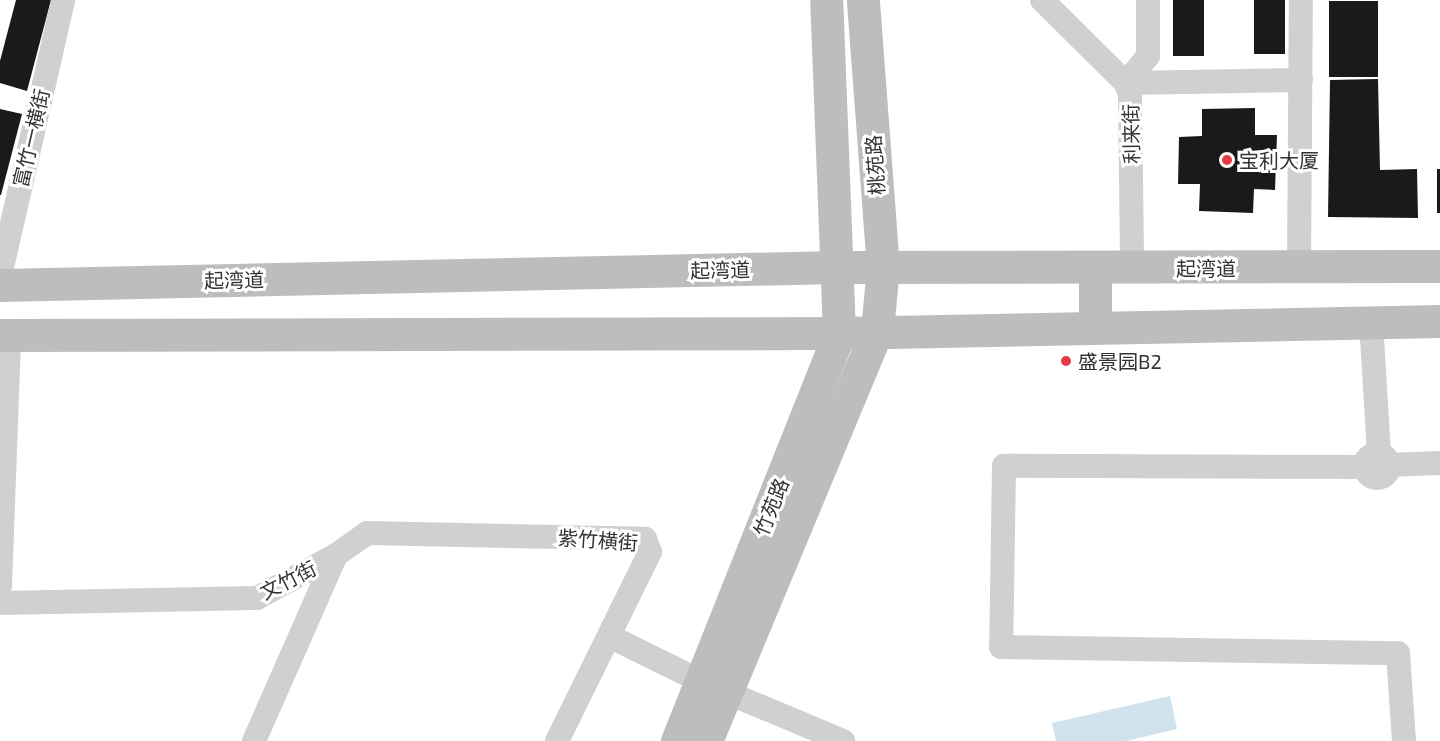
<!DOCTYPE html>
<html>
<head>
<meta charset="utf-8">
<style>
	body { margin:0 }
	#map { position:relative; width:1440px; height:741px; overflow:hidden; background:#fff; font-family:"Exo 2","Noto Sans SC",sans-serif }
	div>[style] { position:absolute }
	.water>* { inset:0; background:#cfe2ee }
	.building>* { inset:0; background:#1a1a1a; transform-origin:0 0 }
	.street>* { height:24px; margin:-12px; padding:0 12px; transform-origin:12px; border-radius:12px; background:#d0d0d0 }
	.street>.ring { margin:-12px; padding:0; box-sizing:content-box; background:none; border:24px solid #d0d0d0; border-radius:50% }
	.secondary>* { height:33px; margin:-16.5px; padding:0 16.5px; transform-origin:16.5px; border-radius:16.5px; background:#bdbdbd }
	.dots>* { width:16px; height:16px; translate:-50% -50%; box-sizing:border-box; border:3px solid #fff; border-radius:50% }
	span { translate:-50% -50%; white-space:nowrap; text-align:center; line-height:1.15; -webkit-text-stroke:6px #fff; paint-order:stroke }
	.street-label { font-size:20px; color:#333 }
	.poi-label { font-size:20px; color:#333 }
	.left { translate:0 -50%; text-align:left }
</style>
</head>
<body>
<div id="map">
	<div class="water">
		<div style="clip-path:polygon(1170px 696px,1177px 729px,1126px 741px,1056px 741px,1052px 723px)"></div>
	</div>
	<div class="building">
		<div style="clip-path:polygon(16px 0,51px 0,27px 91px,0 83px,0 61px)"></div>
		<div style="left:1173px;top:0;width:31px;height:56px"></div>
		<div style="left:1254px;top:0;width:31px;height:54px"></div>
		<div style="left:1329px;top:1px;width:49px;height:76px"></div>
		<div style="clip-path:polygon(1378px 79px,1380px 170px,1417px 169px,1418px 218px,1328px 217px,1330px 80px)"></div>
		<div style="clip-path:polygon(1255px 108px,1255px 135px,1277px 135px,1275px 190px,1254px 189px,1253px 213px,1199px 211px,1200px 184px,1178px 184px,1179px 137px,1202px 136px,1202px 109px)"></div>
		<div style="clip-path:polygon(0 109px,22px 114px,1px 195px,0 195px)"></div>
		<div style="left:1437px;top:169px;width:3px;height:44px"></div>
	</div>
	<div class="street">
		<div style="left:1042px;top:0;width:118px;rotate:44.7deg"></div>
		<div style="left:1126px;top:83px;width:13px;rotate:72deg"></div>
		<div style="left:1130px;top:95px;width:173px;rotate:89.3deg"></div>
		<div style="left:1126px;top:83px;width:175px;rotate:-1deg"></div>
		<div style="left:1126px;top:83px;width:35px;rotate:-51deg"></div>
		<div style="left:1148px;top:56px;width:56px;rotate:-90deg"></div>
		<div style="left:1299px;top:267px;width:267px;rotate:-89.6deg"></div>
		<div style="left:0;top:276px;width:283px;rotate:-77.1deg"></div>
		<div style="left:1371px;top:322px;width:132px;rotate:86.5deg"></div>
		<div class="ring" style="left:1365px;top:454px;width:0;height:0"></div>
		<div style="left:1389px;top:465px;width:51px;rotate:-2.2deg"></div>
		<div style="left:1365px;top:467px;width:361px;rotate:-179.8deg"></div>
		<div style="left:1004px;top:466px;width:181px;rotate:90.9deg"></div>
		<div style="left:1001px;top:647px;width:397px;rotate:0.9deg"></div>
		<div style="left:1398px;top:653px;width:88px;rotate:86.1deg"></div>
		<div style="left:336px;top:555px;width:38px;rotate:-35deg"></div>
		<div style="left:367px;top:533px;width:278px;rotate:1.2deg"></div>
		<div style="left:645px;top:539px;width:14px;rotate:69deg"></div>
		<div style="left:650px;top:552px;width:211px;rotate:116.2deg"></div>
		<div style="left:0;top:586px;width:251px;rotate:-87.9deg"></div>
		<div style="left:0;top:603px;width:257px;rotate:-1.1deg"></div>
		<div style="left:257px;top:598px;width:90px;rotate:-28.6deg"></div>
		<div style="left:336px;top:555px;width:203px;rotate:113.8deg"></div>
		<div style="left:609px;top:636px;width:104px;rotate:26.3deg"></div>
		<div style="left:702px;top:682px;width:153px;rotate:22.7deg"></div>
	</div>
	<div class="secondary">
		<div style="left:0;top:285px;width:835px;rotate:-1.23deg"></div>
		<div style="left:835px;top:267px;width:605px;rotate:-0.09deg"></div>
		<div style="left:1095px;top:325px;width:57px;rotate:-90deg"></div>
		<div style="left:0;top:335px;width:839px;rotate:-0.14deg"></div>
		<div style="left:839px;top:333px;width:601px;rotate:-1.14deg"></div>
		<div style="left:677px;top:741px;width:439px;rotate:-68.3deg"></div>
		<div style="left:839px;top:333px;width:333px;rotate:-92.2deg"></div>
		<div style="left:706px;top:741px;width:445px;rotate:-67.4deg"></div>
		<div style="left:877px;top:330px;width:62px;rotate:-84.5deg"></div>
		<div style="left:883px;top:268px;width:269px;rotate:-94.3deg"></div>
	</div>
	<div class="dots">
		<div style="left:1227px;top:160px;background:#e63946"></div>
		<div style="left:1066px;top:361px;background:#e63946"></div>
	</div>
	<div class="street-label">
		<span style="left:1131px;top:134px;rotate:-91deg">利来街</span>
		<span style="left:31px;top:138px;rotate:-77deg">富竹一横街</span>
		<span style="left:875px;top:165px;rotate:-94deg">桃苑路</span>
		<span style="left:1206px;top:268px">起湾道</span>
		<span style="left:720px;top:270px;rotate:-1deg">起湾道</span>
		<span style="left:234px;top:280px;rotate:-1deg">起湾道</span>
		<span style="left:771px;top:507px;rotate:-68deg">竹苑路</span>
		<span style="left:598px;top:540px;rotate:4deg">紫竹横街</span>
		<span style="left:288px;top:580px;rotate:-27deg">文竹街</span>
	</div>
	<div class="poi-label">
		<span class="left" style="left:1239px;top:160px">宝利大厦</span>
		<span class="left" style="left:1078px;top:361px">盛景园B2</span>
	</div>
</div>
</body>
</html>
